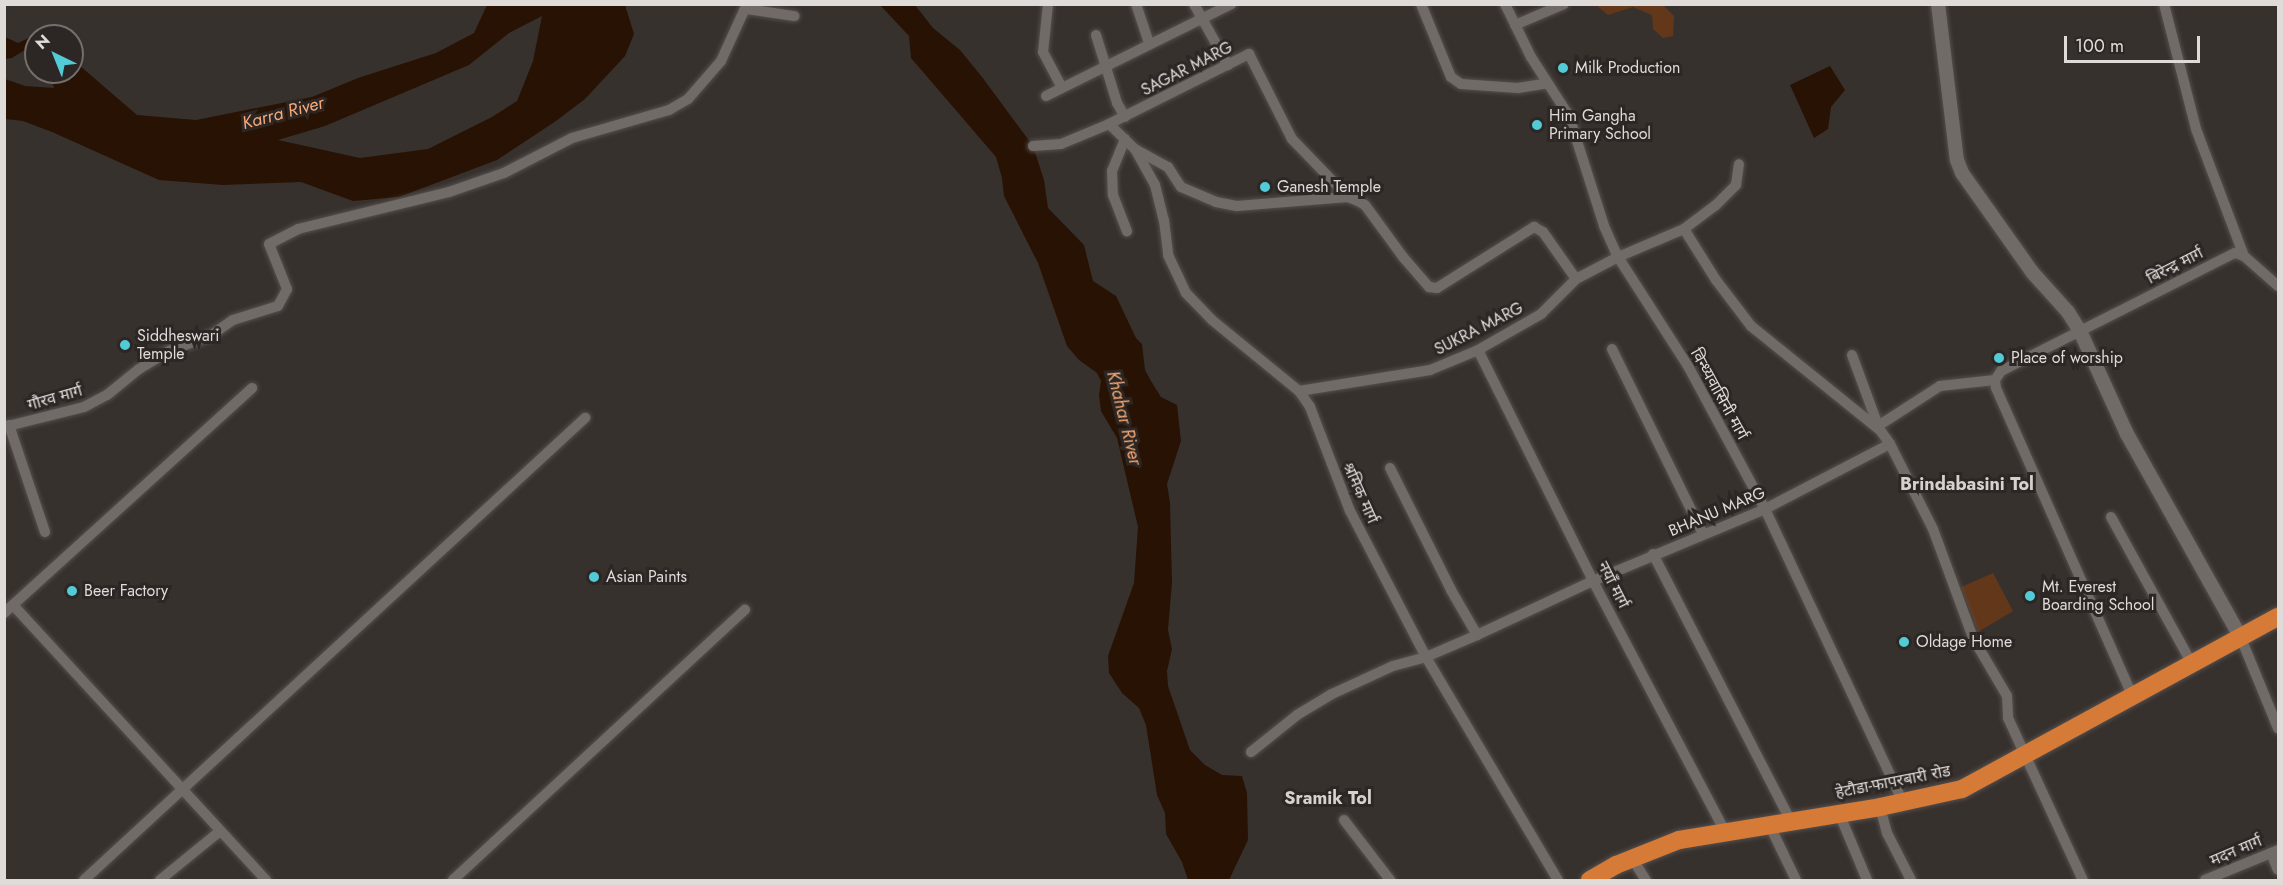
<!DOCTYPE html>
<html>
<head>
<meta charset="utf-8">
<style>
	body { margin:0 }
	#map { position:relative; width:2283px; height:885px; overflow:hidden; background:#37312e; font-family:Jost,"Noto Sans Devanagari",sans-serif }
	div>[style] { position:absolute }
	.green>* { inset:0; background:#63381a }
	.water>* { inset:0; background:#281203 }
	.roads { filter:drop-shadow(0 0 2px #544f4d) drop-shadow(0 0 2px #544f4d) }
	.street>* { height:10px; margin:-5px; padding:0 5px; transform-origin:5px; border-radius:5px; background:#716b67 }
	.secondary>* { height:14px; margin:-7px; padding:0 7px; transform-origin:7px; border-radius:7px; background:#716b67 }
	.highway>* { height:18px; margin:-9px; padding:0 9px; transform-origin:9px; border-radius:9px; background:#d57a37 }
	.dots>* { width:16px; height:16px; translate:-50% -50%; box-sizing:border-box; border:3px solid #2c2724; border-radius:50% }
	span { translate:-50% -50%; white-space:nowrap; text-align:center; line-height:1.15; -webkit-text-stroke:6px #2c2724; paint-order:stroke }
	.poi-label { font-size:16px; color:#dfdbd9 }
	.left { translate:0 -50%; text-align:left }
	.street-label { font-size:16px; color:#dfdbd9 }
	.water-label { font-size:18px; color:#f7a976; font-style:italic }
	.neighbourhood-label { font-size:18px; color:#d7d0cc; font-weight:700 }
	.frame { position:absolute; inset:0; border:6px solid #dfdbd9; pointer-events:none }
	.north { position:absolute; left:24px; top:24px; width:60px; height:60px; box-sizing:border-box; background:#2c2724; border:2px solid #746f6c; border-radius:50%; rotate:317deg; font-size:16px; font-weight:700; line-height:24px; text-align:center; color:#dfdbd9 }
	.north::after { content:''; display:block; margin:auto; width:21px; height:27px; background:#52cbd7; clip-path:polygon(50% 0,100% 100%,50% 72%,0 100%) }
	.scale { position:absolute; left:2064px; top:36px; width:136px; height:27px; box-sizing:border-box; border:3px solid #dfdbd9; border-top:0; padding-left:8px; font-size:18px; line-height:21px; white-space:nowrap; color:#dfdbd9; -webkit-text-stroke:4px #2c2724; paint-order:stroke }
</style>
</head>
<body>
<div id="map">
	<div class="green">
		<div style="clip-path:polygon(1596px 5px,1663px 5px,1674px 16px,1673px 36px,1663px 38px,1653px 29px,1652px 15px,1633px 7px,1608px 15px)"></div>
		<div style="clip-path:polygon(1993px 573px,2013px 611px,1978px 632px,1961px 587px)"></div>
	</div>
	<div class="water">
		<div style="clip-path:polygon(evenodd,487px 5px,625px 5px,634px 34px,625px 56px,585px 99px,556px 121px,497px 160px,399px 197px,353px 201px,301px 182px,223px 185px,159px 180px,52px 132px,23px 121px,5px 119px,5px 79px,25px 86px,54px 88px,49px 72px,72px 72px,72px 59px,137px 115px,196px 120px,312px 97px,358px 78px,436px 53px,474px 33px,487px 5px,542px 16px,533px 61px,517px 101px,492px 117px,428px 149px,360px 158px,278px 140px,325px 126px,469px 65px,509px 33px,542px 16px)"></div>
		<div style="clip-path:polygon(880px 5px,915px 5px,933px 28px,960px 50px,982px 77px,1033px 146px,1044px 180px,1048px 208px,1084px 245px,1093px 281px,1116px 296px,1136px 338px,1142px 344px,1145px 370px,1151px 381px,1161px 397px,1177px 405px,1181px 441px,1167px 484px,1170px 503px,1172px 582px,1168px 630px,1172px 649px,1167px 671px,1168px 686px,1190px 750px,1205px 765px,1222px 775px,1242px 776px,1247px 793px,1248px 840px,1229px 880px,1188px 880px,1182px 862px,1166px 834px,1165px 813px,1157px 795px,1146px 725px,1139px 708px,1122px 693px,1109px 673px,1108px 656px,1134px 583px,1138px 527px,1117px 438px,1101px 411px,1099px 395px,1101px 381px,1097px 373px,1079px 360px,1067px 346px,1038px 263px,1004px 196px,1002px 178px,996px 157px,911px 58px,909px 36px)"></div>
		<div style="clip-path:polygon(35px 35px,36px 51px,25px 50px,12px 58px,5px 59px,5px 37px,18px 43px)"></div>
		<div style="clip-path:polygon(1830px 66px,1845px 90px,1831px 107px,1828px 129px,1814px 138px,1790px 85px)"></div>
	</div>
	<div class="roads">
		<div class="street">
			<div style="left:1048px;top:4px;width:48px;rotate:95.9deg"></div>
			<div style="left:1043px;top:52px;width:40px;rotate:62deg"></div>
			<div style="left:1136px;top:4px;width:41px;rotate:71.6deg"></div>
			<div style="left:1194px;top:4px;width:70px;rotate:60.9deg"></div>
			<div style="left:1421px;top:4px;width:79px;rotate:67.7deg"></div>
			<div style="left:1451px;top:77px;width:12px;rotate:35deg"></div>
			<div style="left:1461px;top:84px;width:57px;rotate:4deg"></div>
			<div style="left:1518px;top:88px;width:30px;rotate:-9deg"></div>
			<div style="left:1505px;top:4px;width:59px;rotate:63.9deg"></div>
			<div style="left:1531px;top:57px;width:70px;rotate:57.2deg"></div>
			<div style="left:1569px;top:116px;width:115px;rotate:72.3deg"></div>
			<div style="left:1604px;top:226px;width:34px;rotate:66deg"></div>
			<div style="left:1618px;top:257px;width:130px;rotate:57.3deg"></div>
			<div style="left:1688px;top:366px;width:162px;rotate:61.7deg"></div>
			<div style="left:1765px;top:509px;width:324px;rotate:64.8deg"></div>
			<div style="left:2164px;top:4px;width:129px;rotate:75.6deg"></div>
			<div style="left:2196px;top:129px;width:136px;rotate:69.3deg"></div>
			<div style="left:747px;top:9px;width:48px;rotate:8.5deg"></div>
			<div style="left:1515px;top:25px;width:53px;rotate:-23.2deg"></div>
			<div style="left:1096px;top:35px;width:71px;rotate:72.8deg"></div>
			<div style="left:1117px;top:103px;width:16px;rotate:60deg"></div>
			<div style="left:1046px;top:96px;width:207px;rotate:-26.4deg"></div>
			<div style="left:1109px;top:124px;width:157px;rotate:-26.6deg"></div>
			<div style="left:1249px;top:54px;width:95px;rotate:63.2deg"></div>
			<div style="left:1292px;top:139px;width:81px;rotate:46deg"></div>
			<div style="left:1125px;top:139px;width:35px;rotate:112deg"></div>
			<div style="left:1112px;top:171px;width:24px;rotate:88deg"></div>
			<div style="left:1113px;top:195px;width:39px;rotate:69deg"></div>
			<div style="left:1033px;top:146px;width:28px;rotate:-4deg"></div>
			<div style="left:1061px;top:144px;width:52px;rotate:-22.6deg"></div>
			<div style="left:1109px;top:124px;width:36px;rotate:44deg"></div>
			<div style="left:1135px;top:149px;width:41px;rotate:60.9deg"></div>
			<div style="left:1155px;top:185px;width:36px;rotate:76deg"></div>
			<div style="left:1164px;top:220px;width:35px;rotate:83deg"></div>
			<div style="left:1168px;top:255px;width:42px;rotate:64.7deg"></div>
			<div style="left:1186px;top:293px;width:37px;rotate:46deg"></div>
			<div style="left:1212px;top:320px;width:112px;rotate:39.2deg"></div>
			<div style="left:1299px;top:391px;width:19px;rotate:55deg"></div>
			<div style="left:1310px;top:407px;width:111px;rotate:69deg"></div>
			<div style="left:1350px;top:511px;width:165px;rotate:62.5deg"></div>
			<div style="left:1426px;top:657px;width:259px;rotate:59.4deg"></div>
			<div style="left:1135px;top:149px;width:38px;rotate:29deg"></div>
			<div style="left:1168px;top:167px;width:24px;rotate:57deg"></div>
			<div style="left:1181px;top:187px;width:38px;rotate:23deg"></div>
			<div style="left:1216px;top:202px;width:21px;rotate:11deg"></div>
			<div style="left:1237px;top:206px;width:111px;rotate:-4.6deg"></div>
			<div style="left:1348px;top:197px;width:9px;rotate:21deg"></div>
			<div style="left:1356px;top:200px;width:10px;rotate:29deg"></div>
			<div style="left:1365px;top:205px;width:64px;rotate:53.8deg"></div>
			<div style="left:1403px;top:257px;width:40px;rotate:49deg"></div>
			<div style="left:1429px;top:287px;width:8px;rotate:7deg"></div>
			<div style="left:1437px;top:288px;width:115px;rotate:-32.2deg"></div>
			<div style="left:1534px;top:227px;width:10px;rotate:29deg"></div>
			<div style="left:1543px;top:232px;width:57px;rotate:54.9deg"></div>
			<div style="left:1684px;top:229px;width:60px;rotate:57.9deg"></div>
			<div style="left:1716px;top:280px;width:58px;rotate:52.7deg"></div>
			<div style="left:1751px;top:326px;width:166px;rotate:38.9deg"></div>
			<div style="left:1880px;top:430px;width:17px;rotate:54deg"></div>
			<div style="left:1612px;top:349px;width:206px;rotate:63.8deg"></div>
			<div style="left:1478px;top:350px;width:258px;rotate:63.5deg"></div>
			<div style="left:1593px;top:581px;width:283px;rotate:62.2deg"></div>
			<div style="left:1852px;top:355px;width:78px;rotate:69.7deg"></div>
			<div style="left:1299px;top:391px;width:133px;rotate:-9.1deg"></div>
			<div style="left:1430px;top:370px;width:52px;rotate:-22.6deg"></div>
			<div style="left:1478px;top:350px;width:73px;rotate:-29.7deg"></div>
			<div style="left:1541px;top:314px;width:49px;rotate:-45deg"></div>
			<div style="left:1576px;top:279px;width:47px;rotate:-27.6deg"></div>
			<div style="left:1618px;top:257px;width:72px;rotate:-23deg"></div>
			<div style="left:1684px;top:229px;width:39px;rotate:-37deg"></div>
			<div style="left:1715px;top:206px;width:30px;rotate:-45deg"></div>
			<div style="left:1736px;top:185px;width:21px;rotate:-82deg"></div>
			<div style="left:9px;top:425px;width:113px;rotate:71.4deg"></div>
			<div style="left:1878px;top:426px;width:74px;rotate:-32.8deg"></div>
			<div style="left:1940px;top:386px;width:55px;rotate:-6.2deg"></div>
			<div style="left:4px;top:427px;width:82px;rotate:-14deg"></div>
			<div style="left:84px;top:407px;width:26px;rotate:-28deg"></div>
			<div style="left:107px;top:395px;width:41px;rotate:-39.1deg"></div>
			<div style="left:139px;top:369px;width:35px;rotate:-31deg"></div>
			<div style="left:169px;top:351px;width:44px;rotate:-20.1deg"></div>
			<div style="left:210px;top:336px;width:28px;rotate:-35deg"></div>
			<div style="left:233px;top:320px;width:47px;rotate:-17.3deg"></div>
			<div style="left:278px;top:306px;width:19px;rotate:-62deg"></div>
			<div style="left:287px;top:289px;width:48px;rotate:-111.8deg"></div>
			<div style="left:269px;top:244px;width:33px;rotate:-27deg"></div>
			<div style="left:298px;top:229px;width:155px;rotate:-13.8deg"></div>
			<div style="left:449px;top:192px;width:58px;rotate:-19.1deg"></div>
			<div style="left:504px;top:173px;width:76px;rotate:-27.2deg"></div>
			<div style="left:572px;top:138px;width:101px;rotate:-16.1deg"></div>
			<div style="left:669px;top:110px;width:22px;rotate:-30deg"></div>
			<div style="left:688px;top:99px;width:50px;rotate:-49deg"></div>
			<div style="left:721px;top:61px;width:63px;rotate:-65.5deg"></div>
			<div style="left:1390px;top:468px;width:136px;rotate:63.4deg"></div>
			<div style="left:1451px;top:590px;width:52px;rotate:60deg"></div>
			<div style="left:2111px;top:517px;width:168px;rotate:61.1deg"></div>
			<div style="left:1653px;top:554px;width:299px;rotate:62.7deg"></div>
			<div style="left:13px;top:605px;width:374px;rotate:47.4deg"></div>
			<div style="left:4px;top:613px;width:335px;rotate:-42.2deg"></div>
			<div style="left:2240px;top:636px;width:100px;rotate:67.6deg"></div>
			<div style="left:2132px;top:695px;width:336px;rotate:-113.9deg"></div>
			<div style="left:1996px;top:388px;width:8px;rotate:-97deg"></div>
			<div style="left:1995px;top:380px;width:11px;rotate:-56deg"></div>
			<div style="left:2001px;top:371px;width:262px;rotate:-26.8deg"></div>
			<div style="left:2235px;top:253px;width:9px;rotate:18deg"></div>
			<div style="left:2244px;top:256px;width:45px;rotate:41.4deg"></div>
			<div style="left:1251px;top:752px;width:59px;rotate:-38.8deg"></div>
			<div style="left:1297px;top:715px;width:41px;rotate:-31deg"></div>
			<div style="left:1332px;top:694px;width:67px;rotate:-24.7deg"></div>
			<div style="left:1393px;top:666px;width:34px;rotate:-15deg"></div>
			<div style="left:1426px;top:657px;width:56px;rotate:-23.3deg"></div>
			<div style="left:1477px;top:635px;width:128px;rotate:-25deg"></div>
			<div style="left:1593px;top:581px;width:186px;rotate:-22.7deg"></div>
			<div style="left:1765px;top:509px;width:141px;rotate:-27.5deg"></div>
			<div style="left:1890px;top:444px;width:95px;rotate:63.2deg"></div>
			<div style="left:1933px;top:529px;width:116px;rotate:69.8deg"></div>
			<div style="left:1973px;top:638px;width:67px;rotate:59.6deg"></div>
			<div style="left:2007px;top:696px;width:22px;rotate:87deg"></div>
			<div style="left:2008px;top:718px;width:179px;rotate:65.2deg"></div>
			<div style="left:1880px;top:807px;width:27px;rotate:75deg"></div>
			<div style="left:1887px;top:833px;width:53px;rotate:62.9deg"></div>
			<div style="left:1839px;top:813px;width:73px;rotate:67.3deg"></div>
			<div style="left:1344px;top:820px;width:76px;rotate:52.5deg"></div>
			<div style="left:1769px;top:824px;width:62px;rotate:64.3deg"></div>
			<div style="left:2271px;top:853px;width:18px;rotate:68deg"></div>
			<div style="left:1632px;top:858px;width:26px;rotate:58deg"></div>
			<div style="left:84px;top:880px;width:682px;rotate:-42.68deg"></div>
			<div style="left:160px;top:880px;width:77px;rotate:-39.2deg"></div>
			<div style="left:453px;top:880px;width:398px;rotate:-42.8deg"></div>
			<div style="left:2205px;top:880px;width:79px;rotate:-22.3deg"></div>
		</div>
		<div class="secondary">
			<div style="left:1938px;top:4px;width:157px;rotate:83.1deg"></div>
			<div style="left:1957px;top:160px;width:14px;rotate:69deg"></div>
			<div style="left:1962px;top:173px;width:121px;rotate:54.7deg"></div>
			<div style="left:2032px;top:272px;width:54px;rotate:48deg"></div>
			<div style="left:2068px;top:312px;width:22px;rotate:58deg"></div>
			<div style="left:2080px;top:331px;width:113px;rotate:65.5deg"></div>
			<div style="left:2127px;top:434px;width:231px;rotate:60.8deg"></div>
		</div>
		<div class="highway">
			<div style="left:1590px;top:880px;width:30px;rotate:-30deg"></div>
			<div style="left:1616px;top:865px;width:68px;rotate:-21.6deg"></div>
			<div style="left:1679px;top:840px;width:204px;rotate:-9.3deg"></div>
			<div style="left:1880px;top:807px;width:84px;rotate:-12.4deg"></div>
			<div style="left:1962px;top:789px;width:360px;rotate:-28.6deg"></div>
		</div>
	</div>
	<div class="dots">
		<div style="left:1563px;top:68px;background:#52cbd7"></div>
		<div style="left:1537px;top:125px;background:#52cbd7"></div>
		<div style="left:1265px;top:187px;background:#52cbd7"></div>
		<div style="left:125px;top:345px;background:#52cbd7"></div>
		<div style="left:1999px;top:358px;background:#52cbd7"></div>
		<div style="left:594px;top:577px;background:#52cbd7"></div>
		<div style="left:72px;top:591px;background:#52cbd7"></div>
		<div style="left:2030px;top:596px;background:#52cbd7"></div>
		<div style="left:1904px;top:642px;background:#52cbd7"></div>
	</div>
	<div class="poi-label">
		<span class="left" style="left:1575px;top:68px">Milk Production</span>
		<span class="left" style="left:1549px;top:125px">Him Gangha<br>Primary School</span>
		<span class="left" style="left:1277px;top:187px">Ganesh Temple</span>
		<span class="left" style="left:137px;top:345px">Siddheswari<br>Temple</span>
		<span class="left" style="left:2011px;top:358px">Place of worship</span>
		<span class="left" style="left:606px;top:577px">Asian Paints</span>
		<span class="left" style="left:2042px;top:596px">Mt. Everest<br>Boarding School</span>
		<span class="left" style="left:84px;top:591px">Beer Factory</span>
		<span class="left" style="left:1916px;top:642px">Oldage Home</span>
	</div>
	<div class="street-label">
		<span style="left:1187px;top:69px;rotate:-27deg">SAGAR MARG</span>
		<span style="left:2175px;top:266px;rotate:-27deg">बिरेन्द्र मार्ग</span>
		<span style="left:1479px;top:329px;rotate:-27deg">SUKRA MARG</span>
		<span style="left:1719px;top:394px;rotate:61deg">विन्ध्यवासिनी मार्ग</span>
		<span style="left:55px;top:398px;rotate:-16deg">गौरव मार्ग</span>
		<span style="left:1360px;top:493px;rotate:66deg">श्रमिक मार्ग</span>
		<span style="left:1717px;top:512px;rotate:-23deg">BHANU MARG</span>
		<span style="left:1613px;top:585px;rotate:63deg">नयाँ मार्ग</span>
		<span style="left:1893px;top:782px;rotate:-11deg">हेटौडा-फापरबारी रोड</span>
		<span style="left:2236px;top:851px;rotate:-23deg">मदन मार्ग</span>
	</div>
	<div class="water-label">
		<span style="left:283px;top:113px;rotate:-15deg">Karra River</span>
		<span style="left:1124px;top:418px;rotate:76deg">Khahar River</span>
	</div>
	<div class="neighbourhood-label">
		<span style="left:1967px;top:484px">Brindabasini Tol</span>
		<span style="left:1328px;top:798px">Sramik Tol</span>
	</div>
	<div class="frame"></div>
	<div class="north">N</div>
	<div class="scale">100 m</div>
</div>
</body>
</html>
